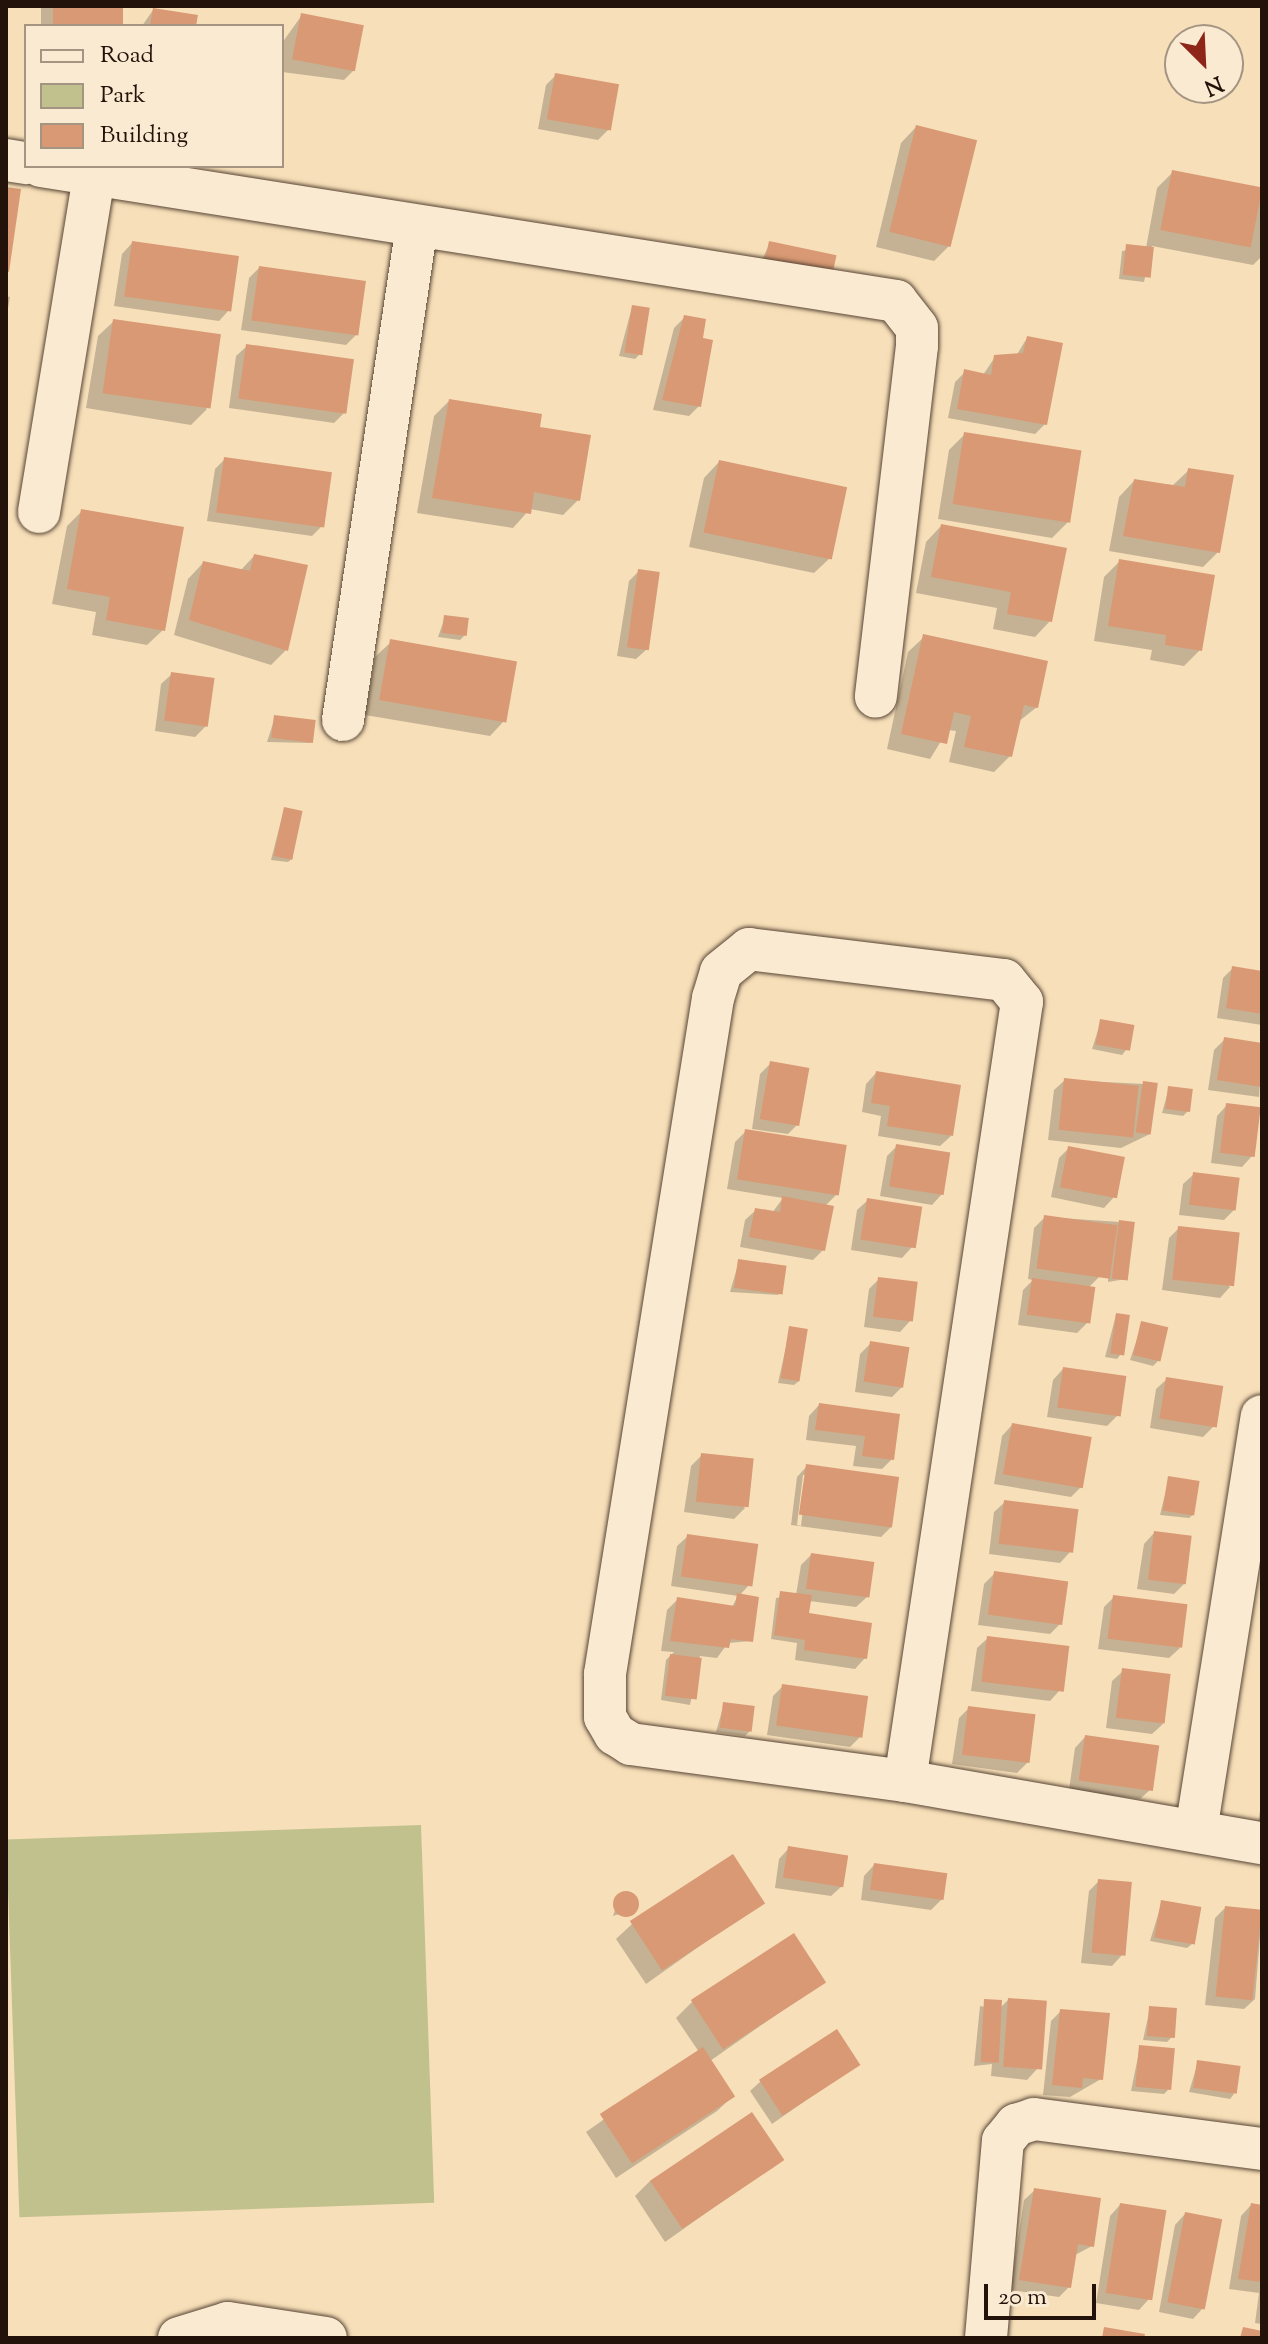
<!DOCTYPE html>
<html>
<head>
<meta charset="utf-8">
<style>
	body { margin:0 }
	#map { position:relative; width:1268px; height:2344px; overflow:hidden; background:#f7dfb9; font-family:"Sorts Mill Goudy",serif }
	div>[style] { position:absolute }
	.green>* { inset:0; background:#c0c18d; transform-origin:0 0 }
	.shadow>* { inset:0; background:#0003; transform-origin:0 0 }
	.building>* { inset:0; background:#d89974; transform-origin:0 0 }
	.round { border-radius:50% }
	.roads { filter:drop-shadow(0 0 2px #574535) drop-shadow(0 0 2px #574535) }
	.minor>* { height:42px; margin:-21px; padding:0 21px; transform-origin:21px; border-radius:21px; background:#faead2 }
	span { translate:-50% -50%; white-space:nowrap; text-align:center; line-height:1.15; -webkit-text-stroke:7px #faead2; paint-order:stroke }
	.frame { position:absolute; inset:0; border:8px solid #221209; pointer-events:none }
	.legend { position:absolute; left:24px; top:24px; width:260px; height:144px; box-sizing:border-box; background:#faead2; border:2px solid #a49482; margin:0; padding:10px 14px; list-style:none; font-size:24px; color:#221209 }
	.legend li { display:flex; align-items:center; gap:16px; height:40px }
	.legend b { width:40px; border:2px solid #a49482 }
	.north { position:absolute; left:1164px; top:24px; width:80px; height:80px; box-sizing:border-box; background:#faead2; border:2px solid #a49482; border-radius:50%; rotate:156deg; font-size:22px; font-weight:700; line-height:32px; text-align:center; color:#221209 }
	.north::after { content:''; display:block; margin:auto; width:28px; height:36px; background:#8f2418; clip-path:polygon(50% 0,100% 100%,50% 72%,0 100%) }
	.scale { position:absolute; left:984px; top:2284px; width:112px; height:36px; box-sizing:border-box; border:4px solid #221209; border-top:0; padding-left:10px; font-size:24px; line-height:28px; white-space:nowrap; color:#221209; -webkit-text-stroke:6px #faead2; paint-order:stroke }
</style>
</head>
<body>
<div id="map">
	<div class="green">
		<div style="left:421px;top:1825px;width:378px;height:415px;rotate:88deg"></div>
	</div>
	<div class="shadow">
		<div style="left:41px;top:6px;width:80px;height:20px"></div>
		<div style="clip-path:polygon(153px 10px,194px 26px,142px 26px)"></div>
		<div style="clip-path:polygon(302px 15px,354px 70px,344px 80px,282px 72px,282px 43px)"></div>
		<div style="clip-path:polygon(556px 75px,608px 130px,598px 140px,538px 129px,546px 85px)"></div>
		<div style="clip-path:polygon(916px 127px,950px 245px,934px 261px,876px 247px,901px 143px)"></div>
		<div style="clip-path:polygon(1173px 172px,1262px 189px,1262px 256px,1253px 265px,1152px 246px,1144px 282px,1119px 279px,1122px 251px,1146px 248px,1157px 188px)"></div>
		<div style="clip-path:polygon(132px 243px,229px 310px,219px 321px,114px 306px,122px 254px)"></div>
		<div style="clip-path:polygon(770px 243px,834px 256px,755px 274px)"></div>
		<div style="clip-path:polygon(259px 268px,356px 335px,346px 345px,241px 330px,249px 278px)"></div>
		<div style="clip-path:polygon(6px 296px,10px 297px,6px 320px)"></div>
		<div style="clip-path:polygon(632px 307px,639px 355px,635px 359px,619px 356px)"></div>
		<div style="clip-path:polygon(685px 317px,699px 406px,689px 416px,653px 410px,674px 328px)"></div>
		<div style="clip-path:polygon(114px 321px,207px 409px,191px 425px,86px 408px,98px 336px)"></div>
		<div style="clip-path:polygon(1027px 338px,1045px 424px,1035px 434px,948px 418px,955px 382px,965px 372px,983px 375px,995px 357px,1016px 356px)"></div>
		<div style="clip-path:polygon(247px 346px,344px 413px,334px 423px,229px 408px,236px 356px)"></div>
		<div style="clip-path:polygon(449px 401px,538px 429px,578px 500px,563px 515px,530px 509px,513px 528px,417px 513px,434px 416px)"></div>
		<div style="clip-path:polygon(965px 434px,1068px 522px,1052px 538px,938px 519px,949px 450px)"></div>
		<div style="clip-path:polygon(225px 459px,322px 526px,312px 536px,207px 521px,215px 469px)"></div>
		<div style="clip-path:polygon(719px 462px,830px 558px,814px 573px,689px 547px,704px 478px)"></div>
		<div style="clip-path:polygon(1189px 470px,1218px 552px,1203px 567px,1109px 551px,1119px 497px,1134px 481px,1173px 485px)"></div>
		<div style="clip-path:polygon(82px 511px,163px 630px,147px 645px,92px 635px,96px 612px,52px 604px,67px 526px)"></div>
		<div style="clip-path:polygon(941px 526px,1050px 621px,1035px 637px,993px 629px,997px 608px,916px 593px,926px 542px)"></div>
		<div style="clip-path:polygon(254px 556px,286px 650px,271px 665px,174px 635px,188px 579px,203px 563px,240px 571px)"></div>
		<div style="clip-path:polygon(1120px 561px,1200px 650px,1184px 666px,1150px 660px,1152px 650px,1094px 641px,1104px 577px)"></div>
		<div style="clip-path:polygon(639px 571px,647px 649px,636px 659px,617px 656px,629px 581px)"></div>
		<div style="clip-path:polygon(445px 617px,464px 636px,460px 640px,438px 637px)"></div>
		<div style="clip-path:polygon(924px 637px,1037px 707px,1018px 722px,1010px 756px,994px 772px,949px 762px,956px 731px,948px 730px,930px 759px,887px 749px,908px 652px)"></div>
		<div style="clip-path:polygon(391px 642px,505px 720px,490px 736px,365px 715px,375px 657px)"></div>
		<div style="clip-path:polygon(172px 674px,206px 726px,195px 737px,155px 731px,161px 684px)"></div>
		<div style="clip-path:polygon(275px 717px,311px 743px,267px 742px)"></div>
		<div style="clip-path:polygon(284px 809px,293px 858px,288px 862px,271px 860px)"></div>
		<div style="clip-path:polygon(1233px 968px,1262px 973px,1262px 1025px,1217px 1018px,1223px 978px)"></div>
		<div style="clip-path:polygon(1101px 1021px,1126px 1050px,1122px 1055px,1092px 1049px)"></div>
		<div style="clip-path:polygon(1225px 1039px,1262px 1045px,1259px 1097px,1208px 1090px,1214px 1050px)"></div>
		<div style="clip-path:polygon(771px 1063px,798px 1124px,788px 1134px,752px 1129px,760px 1074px)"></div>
		<div style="clip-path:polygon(876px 1073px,951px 1136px,940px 1146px,878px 1136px,881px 1116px,862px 1112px,866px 1084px)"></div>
		<div style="clip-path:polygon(1065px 1080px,1144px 1084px,1150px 1134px,1121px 1148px,1048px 1140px,1054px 1090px)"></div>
		<div style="clip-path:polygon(1169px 1088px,1188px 1111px,1183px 1116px,1162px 1113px)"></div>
		<div style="clip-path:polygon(1227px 1105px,1252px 1156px,1242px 1167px,1211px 1163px,1217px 1116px)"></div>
		<div style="clip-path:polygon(745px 1132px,836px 1195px,825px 1206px,823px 1250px,813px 1260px,740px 1247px,745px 1220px,756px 1210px,772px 1213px,783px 1198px,727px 1189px,735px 1142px)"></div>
		<div style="clip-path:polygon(897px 1146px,942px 1194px,932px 1205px,880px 1196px,887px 1156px)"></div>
		<div style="clip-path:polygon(1069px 1148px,1114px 1197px,1104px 1208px,1051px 1197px,1059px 1158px)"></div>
		<div style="clip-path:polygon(1194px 1174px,1234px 1210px,1224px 1220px,1179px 1215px,1183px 1184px)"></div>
		<div style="clip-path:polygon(868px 1200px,912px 1247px,902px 1258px,851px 1250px,857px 1210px)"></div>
		<div style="clip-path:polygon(1045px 1217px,1120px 1222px,1126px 1279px,1108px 1282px,1112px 1235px,1100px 1276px,1088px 1288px,1088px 1322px,1077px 1333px,1018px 1325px,1023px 1290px,1033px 1280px,1028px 1279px,1034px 1228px)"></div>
		<div style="clip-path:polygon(1179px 1228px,1230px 1287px,1220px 1298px,1162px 1290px,1169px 1238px)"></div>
		<div style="clip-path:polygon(739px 1261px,779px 1295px,730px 1292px)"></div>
		<div style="clip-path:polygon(879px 1279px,910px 1321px,900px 1332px,864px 1327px,869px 1289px)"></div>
		<div style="clip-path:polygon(1116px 1315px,1121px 1354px,1117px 1359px,1105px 1357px)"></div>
		<div style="clip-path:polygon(1142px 1324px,1158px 1361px,1153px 1366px,1130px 1360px)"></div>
		<div style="clip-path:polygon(790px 1329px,799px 1381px,794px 1385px,778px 1383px)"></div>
		<div style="clip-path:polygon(870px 1344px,902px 1387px,892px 1397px,855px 1392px,860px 1354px)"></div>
		<div style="clip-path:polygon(1063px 1369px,1118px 1415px,1107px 1426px,1047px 1417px,1053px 1380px)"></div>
		<div style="clip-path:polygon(1167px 1379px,1214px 1426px,1203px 1437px,1150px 1428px,1156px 1389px)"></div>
		<div style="clip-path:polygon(819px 1405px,898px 1416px,892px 1459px,882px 1469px,853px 1466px,856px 1446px,806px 1440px,809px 1416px)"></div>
		<div style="clip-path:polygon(1012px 1425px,1082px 1486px,1071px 1497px,994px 1484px,1002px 1436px)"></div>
		<div style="clip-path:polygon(702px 1455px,745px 1508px,734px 1519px,684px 1512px,691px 1466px)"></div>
		<div style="clip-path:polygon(evenodd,807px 1466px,891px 1527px,881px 1537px,791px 1525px,797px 1477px,807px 1466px,803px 1475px,807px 1475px,801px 1526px,797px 1525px,803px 1475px)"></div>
		<div style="clip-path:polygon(1169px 1478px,1194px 1514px,1189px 1518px,1160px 1515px)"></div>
		<div style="clip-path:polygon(1005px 1502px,1070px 1552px,1060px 1563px,989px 1554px,994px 1512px)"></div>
		<div style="clip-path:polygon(1154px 1533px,1184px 1584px,1174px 1594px,1137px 1589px,1144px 1544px)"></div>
		<div style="clip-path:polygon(688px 1536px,749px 1585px,739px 1596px,751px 1641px,728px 1643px,717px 1658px,700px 1656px,690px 1705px,661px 1700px,666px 1660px,674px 1652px,661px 1651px,667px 1610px,678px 1599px,732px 1607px,738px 1596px,671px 1586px,677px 1546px)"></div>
		<div style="clip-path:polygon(811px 1555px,867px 1597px,856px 1607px,809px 1601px,807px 1615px,865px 1658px,855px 1669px,795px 1660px,797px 1643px,771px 1639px,776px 1598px,796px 1595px,801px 1565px)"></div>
		<div style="clip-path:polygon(995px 1573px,1060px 1624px,1050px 1634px,978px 1625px,984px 1584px)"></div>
		<div style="clip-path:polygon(1114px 1597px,1180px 1648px,1169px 1658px,1098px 1649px,1104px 1607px)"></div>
		<div style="clip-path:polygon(988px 1638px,1060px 1690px,1050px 1701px,971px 1691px,977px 1648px)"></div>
		<div style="clip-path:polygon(1123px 1671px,1163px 1724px,1152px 1734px,1106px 1728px,1112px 1681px)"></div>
		<div style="clip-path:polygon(783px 1686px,860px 1737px,850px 1747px,767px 1735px,773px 1696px)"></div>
		<div style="clip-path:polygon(724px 1704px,750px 1731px,745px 1736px,716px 1732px)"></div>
		<div style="clip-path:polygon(969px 1708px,1028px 1762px,1017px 1773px,952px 1764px,959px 1718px)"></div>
		<div style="clip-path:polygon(1085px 1737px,1151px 1789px,1140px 1799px,1069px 1790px,1075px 1748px)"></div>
		<div style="clip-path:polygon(1262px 1798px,1262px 1837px,1256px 1836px)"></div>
		<div style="clip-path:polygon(789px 1848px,842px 1886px,831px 1896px,775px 1888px,779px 1859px)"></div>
		<div style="clip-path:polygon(874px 1865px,942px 1899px,931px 1910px,861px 1900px,864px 1876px)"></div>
		<div style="clip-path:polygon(1099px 1881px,1122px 1955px,1112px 1966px,1081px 1963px,1089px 1891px)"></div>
		<div style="clip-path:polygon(620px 1894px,633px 1896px,635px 1909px,613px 1916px)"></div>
		<div style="clip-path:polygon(762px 1902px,646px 1984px,616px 1939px,632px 1924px)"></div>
		<div style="clip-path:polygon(1162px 1902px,1192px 1944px,1187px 1948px,1150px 1941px)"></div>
		<div style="clip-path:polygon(1225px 1908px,1262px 1912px,1255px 1999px,1244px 2009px,1205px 2005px,1215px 1918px)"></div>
		<div style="clip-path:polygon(823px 1982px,710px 2061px,733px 2096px,717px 2111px,616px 2178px,586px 2132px,699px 2052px,676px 2018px,692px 2002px)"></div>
		<div style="clip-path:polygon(1008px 2000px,1037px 2069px,1027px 2080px,991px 2076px,992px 2064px,974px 2066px,980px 2006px,999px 2009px)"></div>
		<div style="clip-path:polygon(1150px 2008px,1172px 2037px,1167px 2042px,1143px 2040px)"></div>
		<div style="clip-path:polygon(1061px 2011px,1101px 2079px,1070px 2097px,1043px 2095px,1051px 2021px)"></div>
		<div style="clip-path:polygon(1140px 2047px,1168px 2090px,1164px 2094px,1131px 2091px)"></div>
		<div style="clip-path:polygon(1198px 2062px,1234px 2094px,1230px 2099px,1189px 2092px)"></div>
		<div style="clip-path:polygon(858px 2064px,772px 2124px,750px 2091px,761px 2081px)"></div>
		<div style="clip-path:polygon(781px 2160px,665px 2242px,635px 2196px,650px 2181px)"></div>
		<div style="clip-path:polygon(1035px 2190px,1092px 2246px,1075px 2255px,1069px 2287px,1059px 2297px,1010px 2290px,1024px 2200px)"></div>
		<div style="clip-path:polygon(1120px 2205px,1149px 2299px,1139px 2310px,1096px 2303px,1110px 2216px)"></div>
		<div style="clip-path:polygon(1251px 2205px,1262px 2207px,1262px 2324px,1255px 2323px,1259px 2293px,1229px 2289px,1241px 2216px)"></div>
		<div style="clip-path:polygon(1185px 2214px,1203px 2308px,1193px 2319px,1159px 2312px,1175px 2225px)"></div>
	</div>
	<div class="building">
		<div style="left:53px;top:6px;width:70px;height:20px"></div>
		<div style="clip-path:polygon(153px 8px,198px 15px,196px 26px,150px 26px)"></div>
		<div style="left:301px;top:13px;width:64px;height:47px;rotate:11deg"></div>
		<div style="left:555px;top:73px;width:65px;height:47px;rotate:10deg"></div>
		<div style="left:916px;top:125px;width:63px;height:110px;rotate:14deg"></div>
		<div style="left:1172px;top:170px;width:92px;height:61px;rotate:11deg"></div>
		<div style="clip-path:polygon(6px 187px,21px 189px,9px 272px,6px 271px)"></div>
		<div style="left:132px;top:241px;width:108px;height:56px;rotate:8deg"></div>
		<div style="left:769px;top:241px;width:69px;height:24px;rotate:12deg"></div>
		<div style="left:1126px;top:244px;width:28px;height:31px;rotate:6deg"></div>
		<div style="left:259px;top:266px;width:108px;height:55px;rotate:8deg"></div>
		<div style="left:632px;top:305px;width:18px;height:48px;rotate:9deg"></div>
		<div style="clip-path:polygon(684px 315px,706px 319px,703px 338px,713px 340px,701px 407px,662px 400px)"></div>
		<div style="left:113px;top:319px;width:109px;height:75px;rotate:8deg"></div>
		<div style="clip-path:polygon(1027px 336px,1063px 343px,1047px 425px,957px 409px,964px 369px,991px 375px,994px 355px,1023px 353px)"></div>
		<div style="left:246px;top:344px;width:109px;height:55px;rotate:8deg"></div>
		<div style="clip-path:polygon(449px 399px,542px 414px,540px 427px,591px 435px,580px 501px,534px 492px,531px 514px,432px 498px)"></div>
		<div style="left:964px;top:432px;width:119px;height:73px;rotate:9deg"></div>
		<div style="left:224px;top:457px;width:109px;height:56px;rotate:8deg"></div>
		<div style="left:719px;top:460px;width:131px;height:74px;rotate:12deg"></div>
		<div style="clip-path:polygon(1188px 468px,1234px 475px,1220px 553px,1123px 536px,1134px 479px,1185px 487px)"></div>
		<div style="clip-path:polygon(81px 509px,184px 527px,165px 631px,106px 620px,110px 597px,67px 589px)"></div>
		<div style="clip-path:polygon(941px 524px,1067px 548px,1052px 622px,1007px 614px,1011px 592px,931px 577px)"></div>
		<div style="clip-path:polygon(254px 554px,308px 565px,288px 651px,189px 620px,203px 561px,250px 571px)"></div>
		<div style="clip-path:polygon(1119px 559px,1215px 575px,1202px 651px,1165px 645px,1166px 635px,1108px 626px)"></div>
		<div style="left:638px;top:569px;width:22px;height:79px;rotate:8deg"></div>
		<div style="left:444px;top:615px;width:25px;height:18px;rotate:7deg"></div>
		<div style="clip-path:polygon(923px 634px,1048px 661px,1038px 708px,1024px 705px,1012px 757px,964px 747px,971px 716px,954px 712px,947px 744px,901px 734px)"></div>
		<div style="left:390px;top:639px;width:129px;height:62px;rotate:10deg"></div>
		<div style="left:171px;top:672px;width:44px;height:49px;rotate:8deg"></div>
		<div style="left:274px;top:715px;width:42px;height:23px;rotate:7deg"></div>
		<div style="left:284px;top:807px;width:19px;height:50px;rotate:12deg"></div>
		<div style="clip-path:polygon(1232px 966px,1262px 971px,1262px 1014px,1226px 1008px)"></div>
		<div style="left:1100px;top:1019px;width:35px;height:26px;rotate:10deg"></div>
		<div style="clip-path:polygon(1224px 1037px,1262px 1043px,1262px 1087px,1217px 1080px)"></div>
		<div style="left:770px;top:1061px;width:40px;height:59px;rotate:10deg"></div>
		<div style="clip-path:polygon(876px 1071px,961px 1085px,953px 1136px,887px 1126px,890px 1106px,871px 1103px)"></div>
		<div style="left:1064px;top:1078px;width:75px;height:52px;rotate:6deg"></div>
		<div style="left:1143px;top:1081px;width:15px;height:52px;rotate:8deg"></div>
		<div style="left:1168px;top:1086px;width:25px;height:23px;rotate:7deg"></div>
		<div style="left:1226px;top:1103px;width:35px;height:50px;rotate:7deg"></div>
		<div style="left:745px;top:1129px;width:103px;height:51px;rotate:9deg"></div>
		<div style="left:896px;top:1144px;width:55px;height:43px;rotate:9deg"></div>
		<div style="left:1068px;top:1146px;width:58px;height:42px;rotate:11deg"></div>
		<div style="left:1193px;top:1172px;width:47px;height:33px;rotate:7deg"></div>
		<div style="clip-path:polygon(782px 1196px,834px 1206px,825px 1251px,749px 1237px,755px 1208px,780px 1212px)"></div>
		<div style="left:867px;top:1198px;width:56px;height:42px;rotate:9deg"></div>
		<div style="left:1044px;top:1215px;width:74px;height:54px;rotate:8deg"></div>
		<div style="left:1119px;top:1220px;width:16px;height:59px;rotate:7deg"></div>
		<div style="left:1178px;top:1226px;width:62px;height:54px;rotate:6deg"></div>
		<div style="left:738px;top:1259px;width:49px;height:29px;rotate:8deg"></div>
		<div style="left:878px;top:1277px;width:40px;height:40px;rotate:7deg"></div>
		<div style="left:1032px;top:1278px;width:64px;height:37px;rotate:8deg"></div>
		<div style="left:1116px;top:1313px;width:14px;height:41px;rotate:8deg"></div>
		<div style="left:1141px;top:1321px;width:28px;height:35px;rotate:13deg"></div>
		<div style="left:789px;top:1326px;width:19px;height:53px;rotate:9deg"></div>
		<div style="left:870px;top:1341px;width:40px;height:41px;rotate:9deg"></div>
		<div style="left:1063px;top:1367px;width:64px;height:41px;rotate:8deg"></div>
		<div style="left:1166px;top:1377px;width:58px;height:42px;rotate:9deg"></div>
		<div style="clip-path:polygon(819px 1403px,900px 1414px,894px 1460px,862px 1456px,865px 1436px,815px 1430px)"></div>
		<div style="left:1012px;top:1423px;width:81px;height:52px;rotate:10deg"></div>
		<div style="left:701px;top:1453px;width:53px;height:49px;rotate:6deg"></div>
		<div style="left:806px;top:1464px;width:94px;height:51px;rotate:8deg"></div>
		<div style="left:1168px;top:1476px;width:32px;height:35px;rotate:9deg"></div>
		<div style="left:1004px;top:1500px;width:75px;height:44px;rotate:7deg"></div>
		<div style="left:1154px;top:1531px;width:38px;height:49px;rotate:7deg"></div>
		<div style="left:687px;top:1534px;width:72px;height:43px;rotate:8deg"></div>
		<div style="left:811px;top:1553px;width:64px;height:36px;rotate:8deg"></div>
		<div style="left:994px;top:1571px;width:75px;height:44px;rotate:8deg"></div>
		<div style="clip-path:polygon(780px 1591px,812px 1595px,809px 1613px,872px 1623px,867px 1659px,804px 1650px,805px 1640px,774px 1635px)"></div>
		<div style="clip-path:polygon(737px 1593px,759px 1597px,753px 1642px,731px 1639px,729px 1648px,670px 1641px,677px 1597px,735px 1606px)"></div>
		<div style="left:1113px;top:1595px;width:75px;height:44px;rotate:7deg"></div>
		<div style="left:987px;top:1636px;width:83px;height:46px;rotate:7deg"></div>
		<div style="left:670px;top:1654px;width:32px;height:42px;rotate:7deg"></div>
		<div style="left:1122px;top:1668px;width:49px;height:50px;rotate:7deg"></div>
		<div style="left:782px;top:1684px;width:87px;height:42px;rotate:8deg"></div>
		<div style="left:723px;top:1702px;width:32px;height:26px;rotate:7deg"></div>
		<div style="left:968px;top:1706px;width:68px;height:49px;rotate:7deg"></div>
		<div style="left:1085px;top:1735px;width:75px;height:46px;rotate:8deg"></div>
		<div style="left:788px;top:1846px;width:61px;height:32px;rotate:9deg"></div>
		<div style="left:733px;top:1854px;width:59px;height:123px;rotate:57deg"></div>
		<div style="left:874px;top:1863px;width:74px;height:27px;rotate:8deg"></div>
		<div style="left:1098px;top:1879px;width:34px;height:74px;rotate:5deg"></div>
		<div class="round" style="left:613px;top:1891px;width:26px;height:26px"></div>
		<div style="left:1161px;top:1900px;width:41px;height:38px;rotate:10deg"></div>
		<div style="left:1225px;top:1906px;width:37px;height:91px;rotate:6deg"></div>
		<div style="left:794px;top:1933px;width:59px;height:123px;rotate:57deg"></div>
		<div style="left:1008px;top:1998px;width:39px;height:69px;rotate:4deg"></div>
		<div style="left:984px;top:1999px;width:18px;height:63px;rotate:3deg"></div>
		<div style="left:1149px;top:2006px;width:28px;height:30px;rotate:4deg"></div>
		<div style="clip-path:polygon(1060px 2009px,1110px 2013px,1103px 2080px,1083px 2078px,1082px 2088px,1052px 2085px)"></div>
		<div style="left:837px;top:2029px;width:43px;height:93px;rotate:57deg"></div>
		<div style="left:1139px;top:2045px;width:36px;height:42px;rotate:5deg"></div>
		<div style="left:703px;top:2047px;width:59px;height:123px;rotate:57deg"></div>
		<div style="left:1197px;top:2060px;width:44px;height:28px;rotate:8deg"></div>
		<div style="left:752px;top:2112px;width:58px;height:123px;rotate:56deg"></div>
		<div style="clip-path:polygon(1034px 2188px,1101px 2198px,1094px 2247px,1078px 2244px,1071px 2288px,1019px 2280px)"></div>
		<div style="left:1120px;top:2203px;width:47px;height:91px;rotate:9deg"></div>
		<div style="clip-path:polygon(1251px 2203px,1262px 2205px,1262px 2282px,1238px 2279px)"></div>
		<div style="left:1185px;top:2212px;width:38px;height:92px;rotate:11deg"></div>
		<div style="clip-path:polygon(1104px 2327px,1145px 2334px,1144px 2338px,1102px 2338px)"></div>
		<div style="clip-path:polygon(1243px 2327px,1262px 2331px,1262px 2338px,1240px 2338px)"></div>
	</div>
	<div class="roads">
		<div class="minor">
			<div style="left:6px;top:160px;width:20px;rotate:9deg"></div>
			<div style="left:41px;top:166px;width:866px;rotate:8.97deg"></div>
			<div style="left:896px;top:301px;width:34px;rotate:52deg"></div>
			<div style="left:917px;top:328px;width:18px;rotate:90deg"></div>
			<div style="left:917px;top:346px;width:353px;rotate:96.7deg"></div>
			<div style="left:39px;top:512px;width:341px;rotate:-80.7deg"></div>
			<div style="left:343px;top:720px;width:495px;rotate:-81.5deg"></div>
			<div style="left:905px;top:1781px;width:788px;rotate:-81.46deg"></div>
			<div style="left:1022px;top:1002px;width:28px;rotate:-129deg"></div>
			<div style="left:1004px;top:980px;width:257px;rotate:-173.1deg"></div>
			<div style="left:749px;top:949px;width:36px;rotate:141deg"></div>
			<div style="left:721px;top:972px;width:27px;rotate:107deg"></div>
			<div style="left:713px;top:998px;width:685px;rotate:99.08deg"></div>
			<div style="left:605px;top:1674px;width:43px;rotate:90deg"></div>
			<div style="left:605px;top:1717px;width:20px;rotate:60deg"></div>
			<div style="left:615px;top:1734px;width:19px;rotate:32deg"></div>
			<div style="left:631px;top:1744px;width:276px;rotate:7.7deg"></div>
			<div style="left:905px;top:1781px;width:362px;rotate:9.9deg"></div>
			<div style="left:1196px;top:1831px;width:420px;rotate:-81deg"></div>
			<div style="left:179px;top:2338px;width:51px;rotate:-17deg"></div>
			<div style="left:228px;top:2323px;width:99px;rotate:8.7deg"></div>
			<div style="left:986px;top:2338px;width:198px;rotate:-85.1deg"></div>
			<div style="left:1003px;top:2141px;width:21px;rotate:-51deg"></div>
			<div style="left:1016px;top:2125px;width:19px;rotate:-18deg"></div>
			<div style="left:1034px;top:2119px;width:230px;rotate:7.5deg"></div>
		</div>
	</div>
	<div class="frame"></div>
	<ul class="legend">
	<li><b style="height:10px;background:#faead2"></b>Road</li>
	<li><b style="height:22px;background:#c0c18d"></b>Park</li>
	<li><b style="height:22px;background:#d89974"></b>Building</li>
	</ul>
	<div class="north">N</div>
	<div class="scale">20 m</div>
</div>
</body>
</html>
